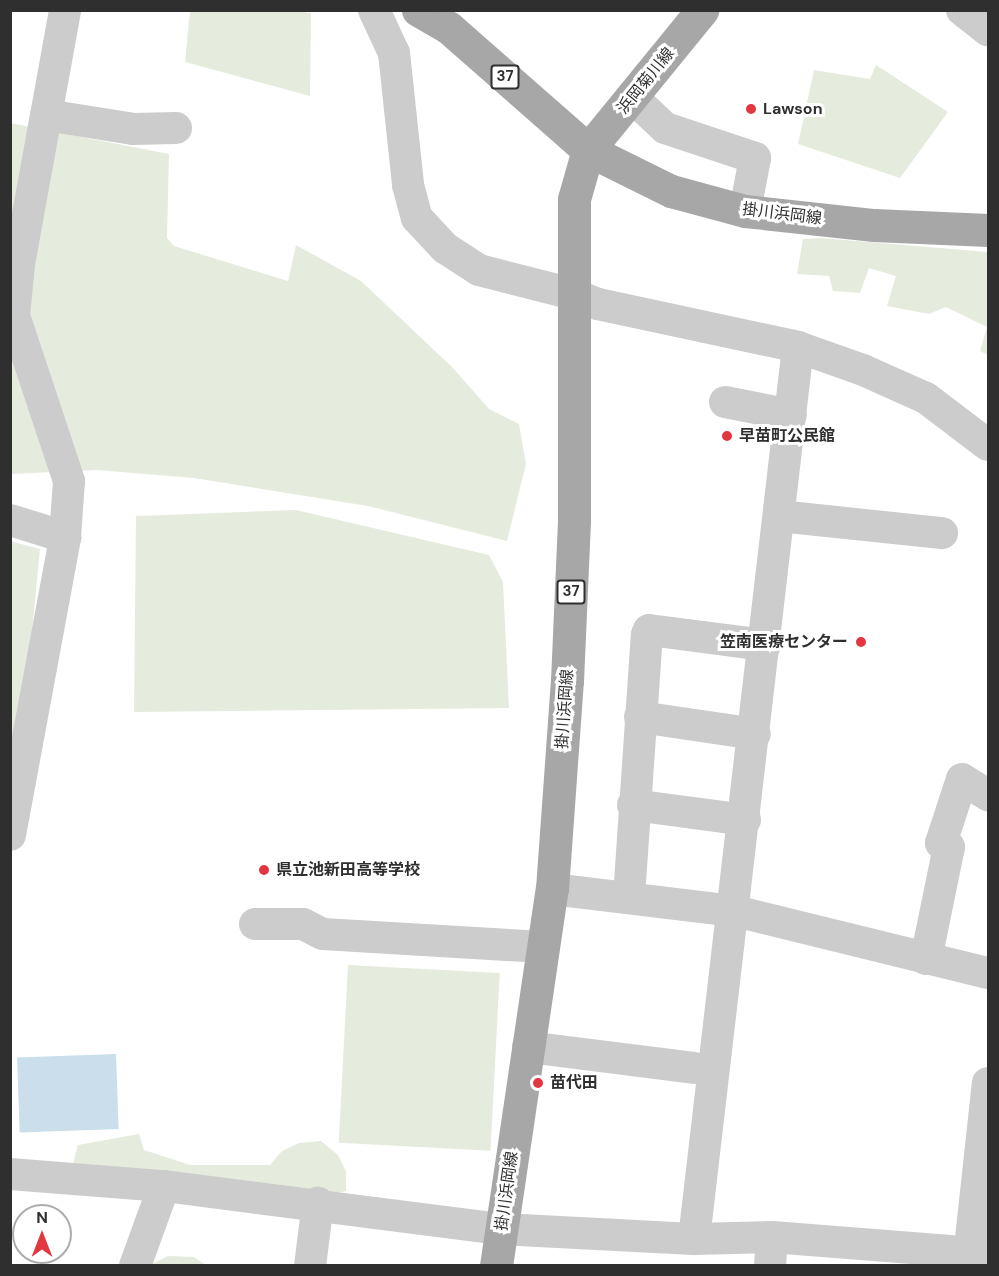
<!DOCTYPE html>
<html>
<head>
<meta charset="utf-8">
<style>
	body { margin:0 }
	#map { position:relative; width:999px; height:1276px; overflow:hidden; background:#fff; font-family:"DM Sans","Noto Sans JP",sans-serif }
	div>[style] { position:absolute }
	.green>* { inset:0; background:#e5ecde; transform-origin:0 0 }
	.water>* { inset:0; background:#cadeec; transform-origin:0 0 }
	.minor>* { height:32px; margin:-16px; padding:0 16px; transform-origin:16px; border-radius:16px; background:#ccc }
	.major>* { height:33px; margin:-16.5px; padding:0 16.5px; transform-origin:16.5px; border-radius:16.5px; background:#a7a7a7 }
	.dots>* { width:16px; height:16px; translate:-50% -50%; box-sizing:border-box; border:3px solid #fff; border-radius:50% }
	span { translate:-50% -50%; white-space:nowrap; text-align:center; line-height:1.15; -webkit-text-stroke:6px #fff; paint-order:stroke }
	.shield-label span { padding:2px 4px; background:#fff; border:2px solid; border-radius:4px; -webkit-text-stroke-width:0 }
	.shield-label { font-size:15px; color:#2f2f2f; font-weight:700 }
	.street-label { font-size:16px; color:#2f2f2f }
	.poi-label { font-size:16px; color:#2f2f2f; font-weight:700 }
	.left { translate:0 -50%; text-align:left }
	.right { translate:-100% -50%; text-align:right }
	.frame { position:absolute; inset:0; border:12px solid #2f2f2f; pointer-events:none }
	.north { position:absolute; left:12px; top:1204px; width:60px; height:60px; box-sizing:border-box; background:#fff; border:2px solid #acacac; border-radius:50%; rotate:0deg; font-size:16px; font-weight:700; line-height:24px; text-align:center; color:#2f2f2f }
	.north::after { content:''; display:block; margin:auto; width:21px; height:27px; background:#e23641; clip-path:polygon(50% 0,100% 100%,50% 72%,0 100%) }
</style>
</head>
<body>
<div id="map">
	<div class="green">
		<div style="clip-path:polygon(289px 10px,311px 13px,310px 96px,185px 62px,190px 11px)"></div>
		<div style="clip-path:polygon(876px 65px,948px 112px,900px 178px,798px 144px,814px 70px,870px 79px)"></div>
		<div style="clip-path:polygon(10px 123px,169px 154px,167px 238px,174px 246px,288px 281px,296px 245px,361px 281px,453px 368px,489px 409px,519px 424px,526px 464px,507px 541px,368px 506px,194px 478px,97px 470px,11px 474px)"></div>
		<div style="clip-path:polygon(821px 238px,988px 252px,988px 355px,980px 351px,987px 327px,946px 307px,929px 314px,887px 306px,896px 276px,869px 268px,860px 293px,833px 291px,829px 276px,797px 274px,803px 239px)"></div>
		<div style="clip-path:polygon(296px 510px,489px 555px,503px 582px,509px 708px,134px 712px,136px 516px)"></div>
		<div style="clip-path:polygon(10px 541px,40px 549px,14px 818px,10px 818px)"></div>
		<div style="left:348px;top:965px;width:152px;height:178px;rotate:3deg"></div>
		<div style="clip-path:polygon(139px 1134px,144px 1150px,190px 1165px,270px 1165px,282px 1151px,299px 1143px,321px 1141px,338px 1155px,346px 1171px,346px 1191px,319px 1197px,73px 1164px,78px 1145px)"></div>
		<div style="clip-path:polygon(168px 1256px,194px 1257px,206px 1265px,148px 1266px)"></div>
	</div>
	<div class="water">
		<div style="left:116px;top:1054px;width:75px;height:99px;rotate:88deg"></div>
	</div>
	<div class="minor">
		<div style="left:374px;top:10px;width:47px;rotate:65.1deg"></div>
		<div style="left:394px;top:53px;width:133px;rotate:83.9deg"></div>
		<div style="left:408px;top:185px;width:34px;rotate:75deg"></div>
		<div style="left:417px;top:218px;width:41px;rotate:47deg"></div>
		<div style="left:445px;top:248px;width:40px;rotate:32.9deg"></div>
		<div style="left:479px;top:270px;width:97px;rotate:14.3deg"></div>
		<div style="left:573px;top:294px;width:27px;rotate:22deg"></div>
		<div style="left:598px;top:304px;width:205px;rotate:12.1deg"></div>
		<div style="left:798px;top:347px;width:69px;rotate:19.5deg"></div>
		<div style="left:863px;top:370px;width:69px;rotate:24deg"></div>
		<div style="left:926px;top:398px;width:78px;rotate:37.2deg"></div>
		<div style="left:962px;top:10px;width:33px;rotate:38deg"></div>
		<div style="left:632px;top:97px;width:45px;rotate:43.2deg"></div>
		<div style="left:665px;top:128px;width:95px;rotate:18.4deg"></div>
		<div style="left:755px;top:158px;width:54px;rotate:100.7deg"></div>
		<div style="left:46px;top:115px;width:88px;rotate:9.1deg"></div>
		<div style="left:133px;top:129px;width:43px;rotate:-1.3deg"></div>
		<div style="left:725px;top:402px;width:67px;rotate:11.1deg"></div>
		<div style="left:779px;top:516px;width:164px;rotate:6deg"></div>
		<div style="left:10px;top:520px;width:58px;rotate:17.2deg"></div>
		<div style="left:640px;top:717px;width:116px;rotate:8.4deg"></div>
		<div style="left:633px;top:805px;width:113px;rotate:7.6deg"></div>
		<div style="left:10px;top:835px;width:303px;rotate:-79.5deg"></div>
		<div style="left:65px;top:537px;width:56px;rotate:-85.9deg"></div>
		<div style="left:69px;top:481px;width:174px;rotate:-108.4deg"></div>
		<div style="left:14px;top:316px;width:52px;rotate:-84.5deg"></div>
		<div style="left:19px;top:264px;width:258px;rotate:-79.7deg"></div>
		<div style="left:552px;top:889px;width:184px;rotate:6.9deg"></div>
		<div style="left:735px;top:911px;width:260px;rotate:13.8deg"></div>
		<div style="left:629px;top:897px;width:263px;rotate:-86.1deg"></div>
		<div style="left:647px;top:635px;width:5px;rotate:-68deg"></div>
		<div style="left:649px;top:630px;width:117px;rotate:7.4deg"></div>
		<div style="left:255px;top:924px;width:48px"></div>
		<div style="left:303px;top:924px;width:22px;rotate:27deg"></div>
		<div style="left:323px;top:934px;width:220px;rotate:3.4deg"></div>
		<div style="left:926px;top:959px;width:114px;rotate:-78.4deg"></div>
		<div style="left:949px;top:847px;width:9px;rotate:-153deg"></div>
		<div style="left:941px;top:843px;width:67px;rotate:-71.8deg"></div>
		<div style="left:962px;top:779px;width:31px;rotate:32deg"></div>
		<div style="left:528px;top:1047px;width:167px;rotate:7.2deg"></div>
		<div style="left:10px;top:1174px;width:154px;rotate:4.5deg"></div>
		<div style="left:164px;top:1186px;width:340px;rotate:7.3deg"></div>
		<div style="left:501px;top:1229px;width:193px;rotate:3deg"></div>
		<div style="left:694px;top:1239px;width:78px;rotate:-1.5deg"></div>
		<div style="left:772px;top:1237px;width:217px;rotate:4.5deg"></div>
		<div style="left:694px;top:1239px;width:898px;rotate:-83.35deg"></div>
		<div style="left:135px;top:1266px;width:85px;rotate:-70.1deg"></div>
		<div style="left:310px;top:1266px;width:64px;rotate:-82.8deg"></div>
		<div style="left:770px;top:1266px;width:29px;rotate:-86deg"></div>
		<div style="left:968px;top:1266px;width:184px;rotate:-83.8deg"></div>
	</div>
	<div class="major">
		<div style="left:418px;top:10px;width:34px;rotate:30deg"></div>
		<div style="left:448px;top:27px;width:186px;rotate:41.3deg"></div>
		<div style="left:588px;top:150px;width:93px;rotate:26.3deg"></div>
		<div style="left:671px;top:191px;width:77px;rotate:15.1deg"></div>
		<div style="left:745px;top:211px;width:130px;rotate:6.2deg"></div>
		<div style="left:874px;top:225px;width:114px;rotate:2.5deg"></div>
		<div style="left:588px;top:150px;width:181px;rotate:-50.8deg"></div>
		<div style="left:496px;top:1266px;width:381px;rotate:-81.6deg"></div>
		<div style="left:552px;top:889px;width:209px;rotate:-85.9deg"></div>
		<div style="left:567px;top:681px;width:161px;rotate:-87.5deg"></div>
		<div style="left:574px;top:520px;width:321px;rotate:-90deg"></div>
		<div style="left:574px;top:199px;width:51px;rotate:-74.1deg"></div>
	</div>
	<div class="dots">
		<div style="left:751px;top:109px;background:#e23641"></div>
		<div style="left:727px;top:436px;background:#e23641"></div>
		<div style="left:861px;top:642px;background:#e23641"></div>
		<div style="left:264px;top:870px;background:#e23641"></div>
		<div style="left:538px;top:1083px;background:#e23641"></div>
	</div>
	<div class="shield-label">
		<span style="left:505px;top:77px">37</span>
		<span style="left:571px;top:592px">37</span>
	</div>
	<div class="street-label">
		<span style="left:646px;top:81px;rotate:-51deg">浜岡菊川線</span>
		<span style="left:782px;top:214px;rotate:7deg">掛川浜岡線</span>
		<span style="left:565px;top:709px;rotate:-86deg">掛川浜岡線</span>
		<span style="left:507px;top:1191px;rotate:-82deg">掛川浜岡線</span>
	</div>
	<div class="poi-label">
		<span class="left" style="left:763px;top:109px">Lawson</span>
		<span class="left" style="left:739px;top:436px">早苗町公民館</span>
		<span class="right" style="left:848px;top:642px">笠南医療センター</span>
		<span class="left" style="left:276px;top:870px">県立池新田高等学校</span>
		<span class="left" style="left:550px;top:1083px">苗代田</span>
	</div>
	<div class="frame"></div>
	<div class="north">N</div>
</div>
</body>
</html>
